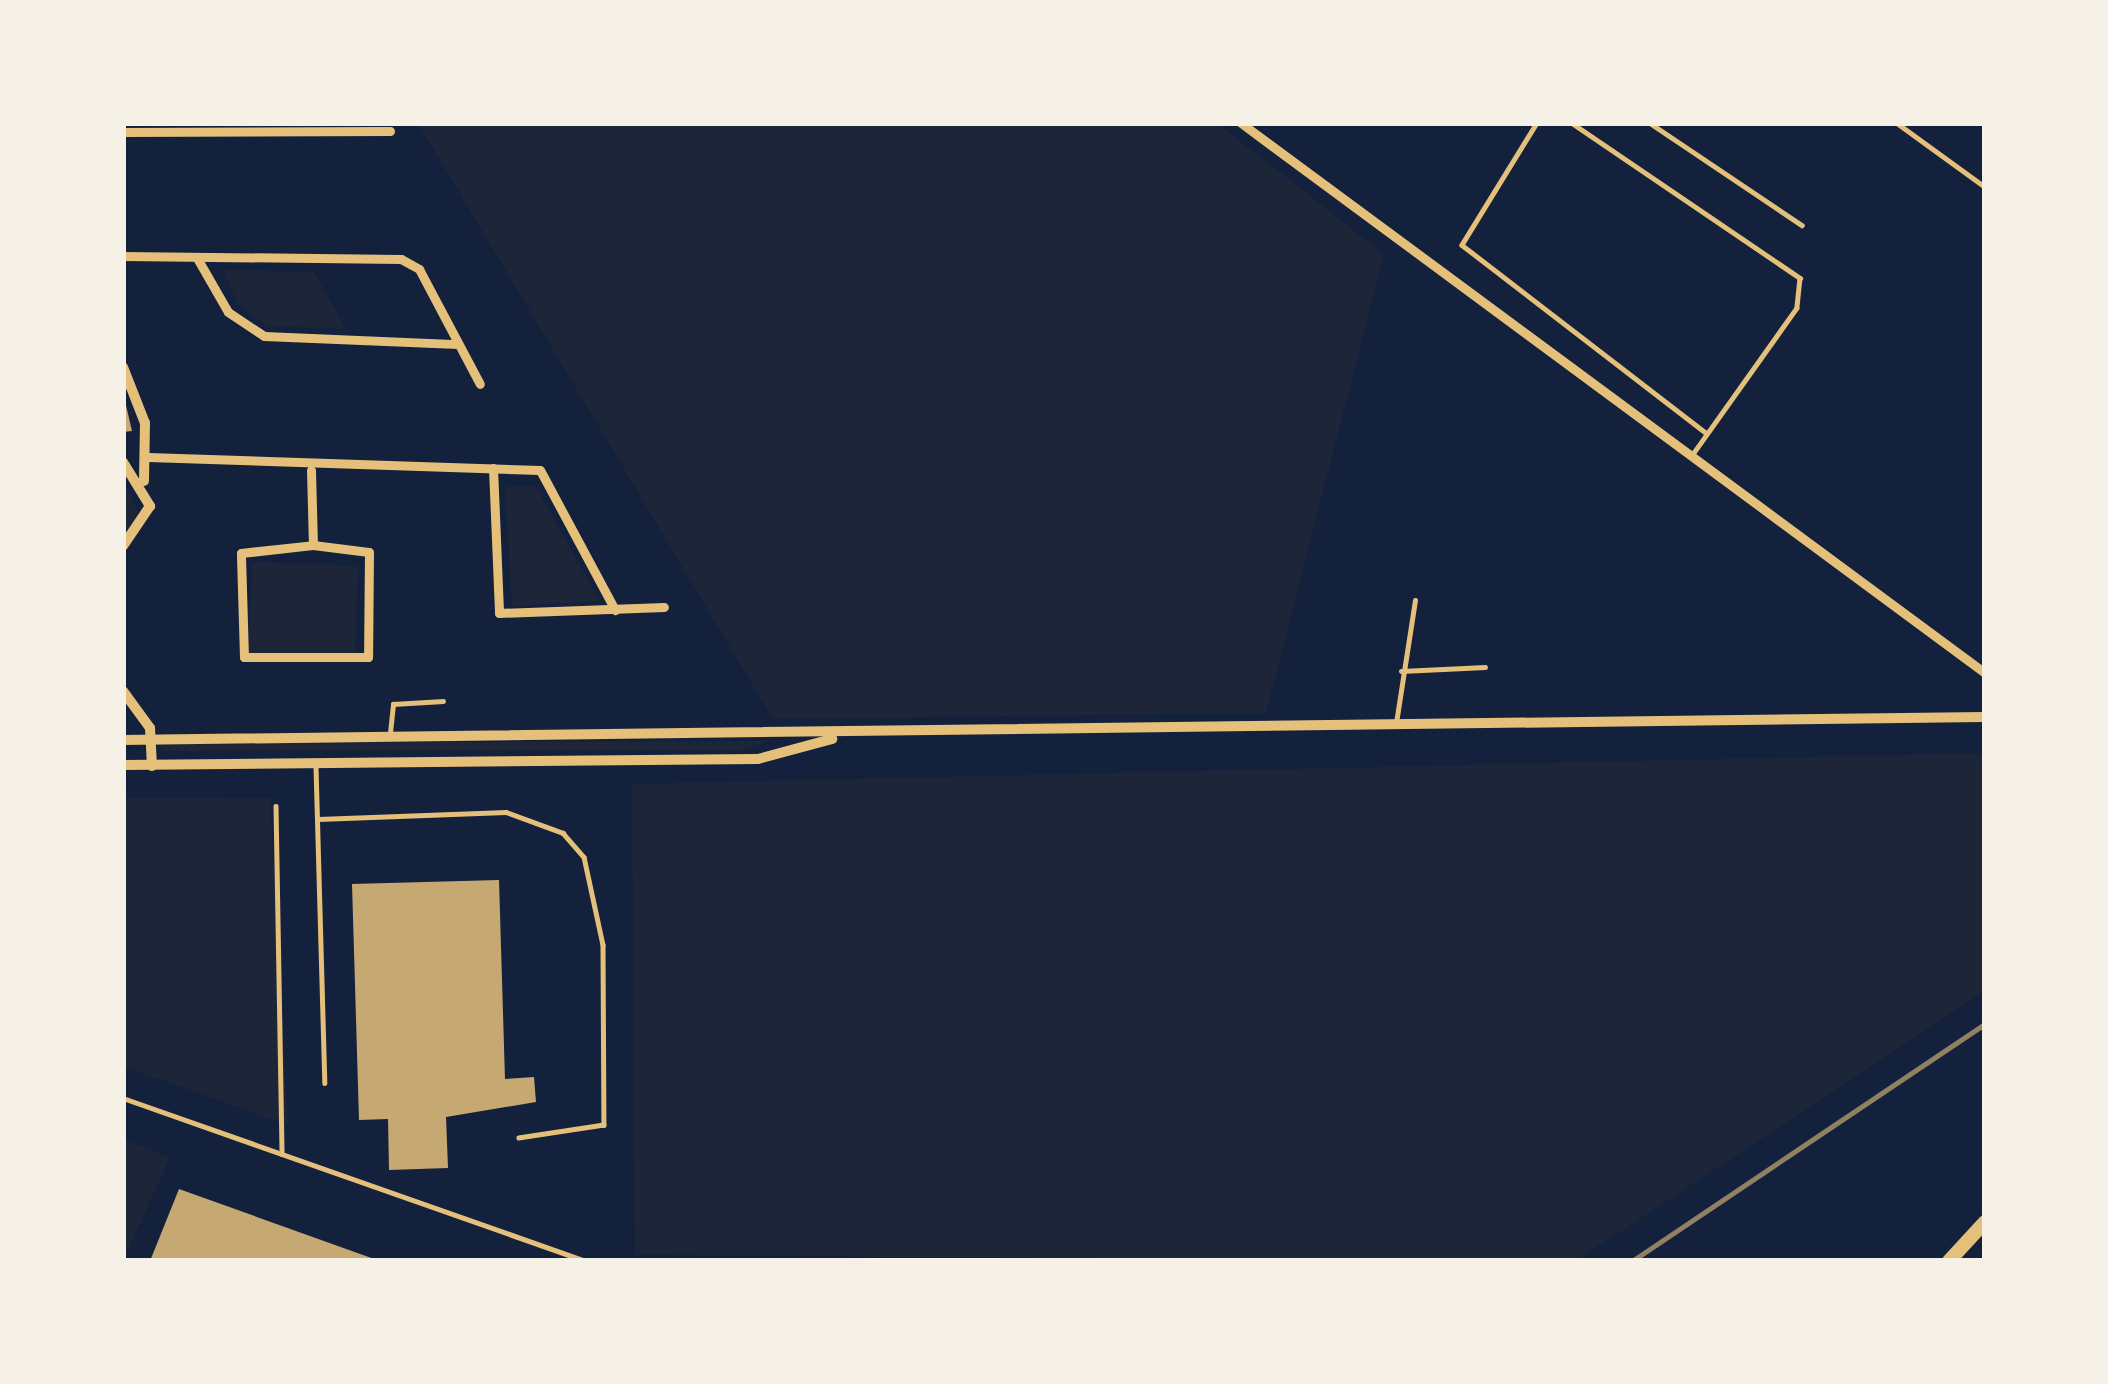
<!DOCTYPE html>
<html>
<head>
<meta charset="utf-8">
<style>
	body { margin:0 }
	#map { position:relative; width:2108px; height:1384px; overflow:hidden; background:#14213d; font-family:"PT Sans",sans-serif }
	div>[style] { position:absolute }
	.green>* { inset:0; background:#1d2539; transform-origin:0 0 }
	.building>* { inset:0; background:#c6a872 }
	.service>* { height:4.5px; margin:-2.25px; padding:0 2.25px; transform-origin:2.25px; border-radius:2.25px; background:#e5c07b }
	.minor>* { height:9px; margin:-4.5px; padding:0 4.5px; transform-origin:4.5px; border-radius:4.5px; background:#e5c07b }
	.tertiary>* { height:10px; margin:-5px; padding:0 5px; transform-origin:5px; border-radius:5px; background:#e5c07b }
	.primary>* { height:14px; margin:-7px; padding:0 7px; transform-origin:7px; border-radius:7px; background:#e5c07b }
	.rail>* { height:4.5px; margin:-2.25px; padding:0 2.25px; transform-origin:2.25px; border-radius:2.25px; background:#918062 }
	span { translate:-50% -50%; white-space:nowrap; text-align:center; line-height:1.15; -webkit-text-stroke:9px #f6f1e7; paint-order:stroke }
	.frame { position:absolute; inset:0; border:126px solid #f6f1e7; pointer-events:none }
</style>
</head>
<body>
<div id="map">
	<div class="green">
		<div style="clip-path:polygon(418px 123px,1217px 123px,1384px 254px,1266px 713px,773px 719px)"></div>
		<div style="clip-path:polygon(223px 270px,314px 272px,346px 329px,268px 326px,238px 305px)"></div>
		<div style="clip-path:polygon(123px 479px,138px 512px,123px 538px)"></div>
		<div style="clip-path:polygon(505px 487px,536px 487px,600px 601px,512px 606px)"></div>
		<div style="left:252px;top:562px;width:106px;height:92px;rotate:2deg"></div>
		<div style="clip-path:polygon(769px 741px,739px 751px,160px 751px,160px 743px)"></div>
		<div style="clip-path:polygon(1985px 753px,1985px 991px,1576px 1261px,635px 1255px,632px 784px)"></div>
		<div style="clip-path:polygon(123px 797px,270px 798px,288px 1125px,123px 1066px)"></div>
		<div style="clip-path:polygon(123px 1139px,170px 1158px,123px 1260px)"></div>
	</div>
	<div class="building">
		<div style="clip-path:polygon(123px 401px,125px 401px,132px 431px,123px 432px)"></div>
		<div style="clip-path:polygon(499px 880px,505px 1079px,534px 1077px,536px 1102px,446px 1117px,448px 1168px,389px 1170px,388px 1119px,359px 1120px,352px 884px)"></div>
		<div style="clip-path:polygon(179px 1189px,377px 1260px,377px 1261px,150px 1261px)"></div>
	</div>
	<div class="service">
		<div style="left:1537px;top:123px;width:143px;rotate:121.6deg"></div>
		<div style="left:1462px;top:245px;width:309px;rotate:37.6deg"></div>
		<div style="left:1572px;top:123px;width:276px;rotate:34.2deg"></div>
		<div style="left:1800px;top:278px;width:30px;rotate:96deg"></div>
		<div style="left:1797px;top:308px;width:178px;rotate:125.4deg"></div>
		<div style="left:1650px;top:123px;width:183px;rotate:33.9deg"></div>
		<div style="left:1897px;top:123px;width:109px;rotate:36deg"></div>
		<div style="left:1401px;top:671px;width:84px;rotate:-2.7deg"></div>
		<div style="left:1396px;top:723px;width:124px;rotate:-81.2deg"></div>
		<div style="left:390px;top:733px;width:29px;rotate:-84deg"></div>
		<div style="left:393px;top:704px;width:50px;rotate:-3.4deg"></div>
		<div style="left:316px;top:767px;width:316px;rotate:88.4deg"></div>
		<div style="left:276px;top:806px;width:348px;rotate:89deg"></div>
		<div style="left:318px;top:819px;width:188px;rotate:-2.1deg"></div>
		<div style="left:506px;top:812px;width:61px;rotate:20.2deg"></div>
		<div style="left:563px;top:833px;width:32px;rotate:49deg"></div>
		<div style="left:584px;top:857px;width:90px;rotate:77.8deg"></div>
		<div style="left:603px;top:945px;width:180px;rotate:89.7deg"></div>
		<div style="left:604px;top:1125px;width:86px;rotate:171.3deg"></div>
		<div style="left:123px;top:1098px;width:492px;rotate:19.4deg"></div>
	</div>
	<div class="minor">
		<div style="left:1241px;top:123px;width:925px;rotate:36.47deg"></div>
		<div style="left:123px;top:132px;width:267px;rotate:-0.2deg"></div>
		<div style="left:123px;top:256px;width:278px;rotate:0.6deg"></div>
		<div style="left:401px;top:259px;width:21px;rotate:29deg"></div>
		<div style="left:419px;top:269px;width:130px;rotate:62.1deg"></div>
		<div style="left:197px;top:258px;width:62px;rotate:60.1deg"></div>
		<div style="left:228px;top:312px;width:43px;rotate:33.7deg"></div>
		<div style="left:264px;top:336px;width:194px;rotate:2.4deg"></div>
		<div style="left:148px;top:457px;width:392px;rotate:1.9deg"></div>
		<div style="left:540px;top:470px;width:159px;rotate:61.8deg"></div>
		<div style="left:493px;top:468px;width:145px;rotate:87.6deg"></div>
		<div style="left:499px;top:613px;width:165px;rotate:-2.1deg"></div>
		<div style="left:311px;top:470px;width:75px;rotate:88.5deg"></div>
		<div style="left:313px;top:545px;width:56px;rotate:7.1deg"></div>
		<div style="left:369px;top:552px;width:105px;rotate:90.5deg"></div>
		<div style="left:368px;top:657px;width:124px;rotate:180deg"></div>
		<div style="left:244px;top:657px;width:104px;rotate:-91.7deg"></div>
		<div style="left:241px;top:553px;width:72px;rotate:-6.3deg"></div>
	</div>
	<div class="tertiary">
		<div style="left:123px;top:367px;width:60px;rotate:68.6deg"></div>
		<div style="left:145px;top:423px;width:58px;rotate:91deg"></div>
		<div style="left:123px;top:462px;width:52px;rotate:58.5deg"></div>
		<div style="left:150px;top:506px;width:48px;rotate:124deg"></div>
		<div style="left:123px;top:691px;width:46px;rotate:53.9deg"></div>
		<div style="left:150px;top:728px;width:38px;rotate:87deg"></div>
		<div style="left:123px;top:740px;width:1862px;rotate:-0.71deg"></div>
		<div style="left:123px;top:765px;width:635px;rotate:-0.54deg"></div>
		<div style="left:758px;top:759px;width:77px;rotate:-15.1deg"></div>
	</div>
	<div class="primary">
		<div style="left:1949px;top:1261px;width:53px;rotate:-47.3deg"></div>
	</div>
	<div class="rail">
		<div style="left:1632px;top:1261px;width:425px;rotate:-33.9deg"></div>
	</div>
	<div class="frame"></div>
</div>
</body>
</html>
